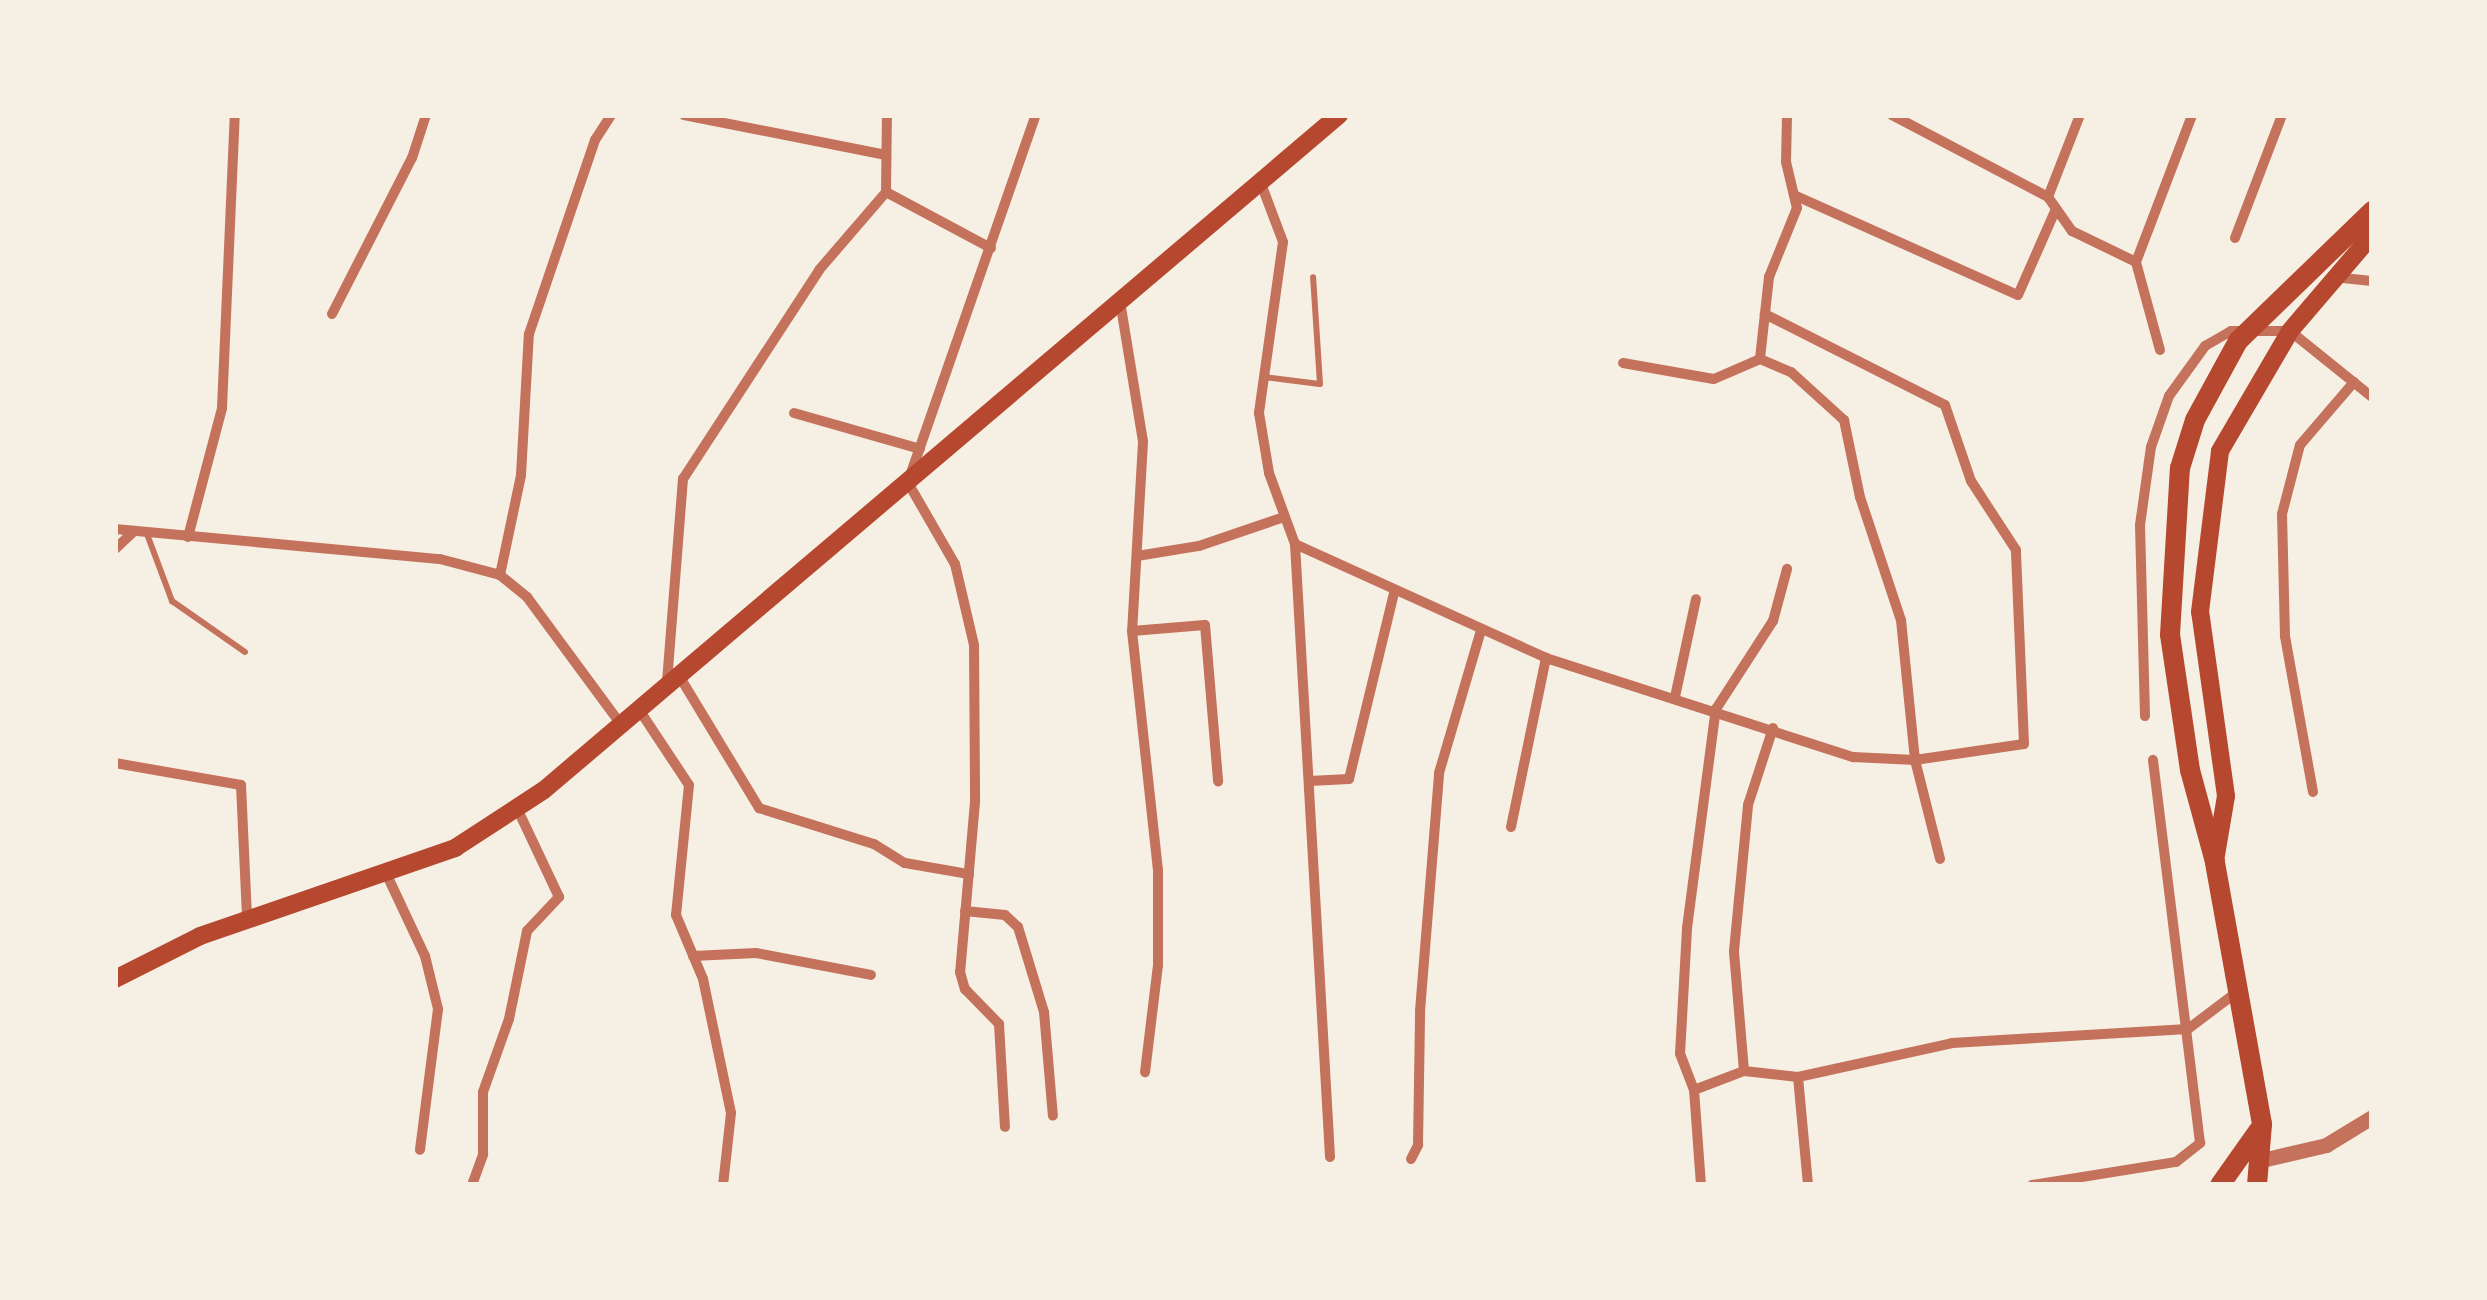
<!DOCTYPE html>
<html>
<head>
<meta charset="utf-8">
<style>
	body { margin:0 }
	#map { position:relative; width:2487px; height:1300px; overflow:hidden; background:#f6efe4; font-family:"Source Serif 4",serif }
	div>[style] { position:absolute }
	.service>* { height:6px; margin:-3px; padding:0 3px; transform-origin:3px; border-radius:3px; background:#c5725c }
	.minor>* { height:10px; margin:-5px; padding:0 5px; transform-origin:5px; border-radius:5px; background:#c5725c }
	.tertiary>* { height:15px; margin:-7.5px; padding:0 7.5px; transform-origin:7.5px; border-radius:7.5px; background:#c5725c }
	.secondary>* { height:18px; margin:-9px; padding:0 9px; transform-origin:9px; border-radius:9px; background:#b5482f }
	.primary>* { height:20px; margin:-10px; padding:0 10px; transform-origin:10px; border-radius:10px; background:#b5482f }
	span { translate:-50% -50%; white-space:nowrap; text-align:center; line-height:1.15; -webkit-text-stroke:8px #f6efe4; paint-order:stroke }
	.frame { position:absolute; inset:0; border:118px solid #f6efe4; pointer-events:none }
</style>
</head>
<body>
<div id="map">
	<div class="service">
		<div style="left:1264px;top:377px;width:56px;rotate:7.1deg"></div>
		<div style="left:1320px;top:384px;width:107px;rotate:-93.7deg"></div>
		<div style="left:147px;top:534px;width:72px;rotate:69.5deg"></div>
		<div style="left:172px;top:601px;width:89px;rotate:34.9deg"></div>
	</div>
	<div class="minor">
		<div style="left:684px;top:115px;width:206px;rotate:11.2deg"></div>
		<div style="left:1787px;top:115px;width:47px;rotate:91.2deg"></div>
		<div style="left:1786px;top:162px;width:47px;rotate:76.6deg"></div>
		<div style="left:1797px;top:208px;width:74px;rotate:112.1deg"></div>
		<div style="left:1769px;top:277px;width:82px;rotate:96.3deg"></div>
		<div style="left:1760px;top:359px;width:34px;rotate:23deg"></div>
		<div style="left:1791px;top:372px;width:72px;rotate:42.2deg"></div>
		<div style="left:1844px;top:420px;width:79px;rotate:78.3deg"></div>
		<div style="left:1860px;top:497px;width:130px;rotate:71.6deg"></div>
		<div style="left:1901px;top:620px;width:141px;rotate:84.3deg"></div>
		<div style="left:1915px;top:760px;width:102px;rotate:75.8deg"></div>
		<div style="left:1892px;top:115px;width:176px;rotate:27.7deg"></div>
		<div style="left:2048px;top:197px;width:42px;rotate:54.8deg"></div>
		<div style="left:2072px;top:231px;width:71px;rotate:25.8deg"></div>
		<div style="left:1260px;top:181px;width:65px;rotate:69.3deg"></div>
		<div style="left:1283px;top:242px;width:173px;rotate:98deg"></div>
		<div style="left:1259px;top:413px;width:61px;rotate:80.5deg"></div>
		<div style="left:1269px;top:473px;width:76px;rotate:69.9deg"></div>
		<div style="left:1295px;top:544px;width:614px;rotate:86.73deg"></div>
		<div style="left:886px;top:192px;width:119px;rotate:28.1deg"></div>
		<div style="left:1794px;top:195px;width:245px;rotate:24.1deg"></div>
		<div style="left:2018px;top:295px;width:94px;rotate:-66.2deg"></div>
		<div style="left:2048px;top:197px;width:88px;rotate:-68.7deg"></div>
		<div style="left:2235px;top:238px;width:132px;rotate:-69.1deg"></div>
		<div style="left:2333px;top:277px;width:39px;rotate:6deg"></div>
		<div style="left:1120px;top:301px;width:143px;rotate:80.7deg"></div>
		<div style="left:1143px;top:442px;width:189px;rotate:93.3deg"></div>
		<div style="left:1132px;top:631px;width:240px;rotate:83.8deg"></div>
		<div style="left:1158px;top:870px;width:95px;rotate:90deg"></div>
		<div style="left:1158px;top:965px;width:108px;rotate:96.9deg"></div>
		<div style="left:332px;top:314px;width:175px;rotate:-62.9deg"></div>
		<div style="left:412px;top:158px;width:45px;rotate:-72deg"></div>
		<div style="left:2160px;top:350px;width:91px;rotate:-105.3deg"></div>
		<div style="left:2136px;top:262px;width:157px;rotate:-69.1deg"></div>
		<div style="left:1623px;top:363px;width:92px;rotate:10deg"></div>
		<div style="left:1714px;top:379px;width:50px;rotate:-23.5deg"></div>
		<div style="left:794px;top:413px;width:131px;rotate:15.9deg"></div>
		<div style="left:911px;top:473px;width:379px;rotate:-70.8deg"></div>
		<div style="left:907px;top:481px;width:96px;rotate:60deg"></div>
		<div style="left:955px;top:564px;width:83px;rotate:76.8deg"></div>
		<div style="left:974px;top:645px;width:157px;rotate:89.6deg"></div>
		<div style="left:975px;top:802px;width:171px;rotate:95deg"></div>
		<div style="left:960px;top:972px;width:18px;rotate:74deg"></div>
		<div style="left:965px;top:989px;width:49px;rotate:45.8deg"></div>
		<div style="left:999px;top:1024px;width:103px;rotate:86.7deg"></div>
		<div style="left:115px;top:529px;width:326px;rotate:5.3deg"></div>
		<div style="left:440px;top:559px;width:62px;rotate:14.9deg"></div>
		<div style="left:500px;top:575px;width:35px;rotate:39deg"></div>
		<div style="left:527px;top:597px;width:157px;rotate:53.6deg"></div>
		<div style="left:188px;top:537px;width:133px;rotate:-75.2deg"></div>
		<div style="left:222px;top:408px;width:293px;rotate:-87.5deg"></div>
		<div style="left:1295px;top:544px;width:276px;rotate:24.4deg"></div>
		<div style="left:1546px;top:658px;width:323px;rotate:17.9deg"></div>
		<div style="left:1853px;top:757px;width:62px;rotate:2.8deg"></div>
		<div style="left:1915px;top:760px;width:110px;rotate:-8.4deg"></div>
		<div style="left:2024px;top:744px;width:194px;rotate:-92.4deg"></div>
		<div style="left:2016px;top:550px;width:82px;rotate:-123.1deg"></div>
		<div style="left:1971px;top:481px;width:80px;rotate:-108.9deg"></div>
		<div style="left:1945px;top:405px;width:202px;rotate:-153.2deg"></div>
		<div style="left:115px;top:549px;width:23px;rotate:-43deg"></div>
		<div style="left:1137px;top:556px;width:63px;rotate:-9.2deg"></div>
		<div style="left:1199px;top:546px;width:90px;rotate:-18.8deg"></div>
		<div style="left:500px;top:575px;width:102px;rotate:-78.1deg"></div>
		<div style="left:521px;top:475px;width:141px;rotate:-86.8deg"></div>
		<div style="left:529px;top:334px;width:205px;rotate:-71.2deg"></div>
		<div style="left:595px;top:140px;width:30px;rotate:-57deg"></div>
		<div style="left:1132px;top:631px;width:73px;rotate:-4.7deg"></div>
		<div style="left:1205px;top:625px;width:157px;rotate:85.2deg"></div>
		<div style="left:678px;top:674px;width:157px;rotate:58.8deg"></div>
		<div style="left:759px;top:808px;width:121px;rotate:17.4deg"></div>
		<div style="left:874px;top:844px;width:36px;rotate:32deg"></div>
		<div style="left:905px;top:863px;width:65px;rotate:9.8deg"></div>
		<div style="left:667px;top:682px;width:204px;rotate:-85.5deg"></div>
		<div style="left:683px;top:479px;width:249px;rotate:-56.9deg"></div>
		<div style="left:819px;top:270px;width:103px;rotate:-49.3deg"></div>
		<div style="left:886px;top:192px;width:77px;rotate:-89.3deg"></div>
		<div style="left:1675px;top:697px;width:100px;rotate:-77.9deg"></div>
		<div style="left:638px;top:708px;width:92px;rotate:56.5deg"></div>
		<div style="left:689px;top:785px;width:131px;rotate:95.7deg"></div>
		<div style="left:676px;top:915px;width:69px;rotate:67.1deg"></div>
		<div style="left:703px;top:979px;width:137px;rotate:78.2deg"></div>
		<div style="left:731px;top:1113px;width:72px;rotate:96.3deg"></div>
		<div style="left:2145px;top:716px;width:191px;rotate:-91.5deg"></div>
		<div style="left:2140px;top:525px;width:79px;rotate:-82deg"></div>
		<div style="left:2151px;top:447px;width:54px;rotate:-70.6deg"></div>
		<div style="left:2169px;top:396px;width:62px;rotate:-54.2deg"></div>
		<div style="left:2205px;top:346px;width:30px;rotate:-30deg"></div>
		<div style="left:2231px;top:331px;width:59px"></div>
		<div style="left:2290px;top:331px;width:105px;rotate:38.8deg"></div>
		<div style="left:115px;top:763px;width:128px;rotate:9.9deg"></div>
		<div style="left:241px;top:785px;width:134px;rotate:87.4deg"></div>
		<div style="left:1309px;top:781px;width:40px;rotate:-2.9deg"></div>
		<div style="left:1349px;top:779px;width:191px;rotate:-76.4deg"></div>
		<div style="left:2313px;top:792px;width:158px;rotate:-100.2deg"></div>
		<div style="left:2285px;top:636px;width:122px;rotate:-91.4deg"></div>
		<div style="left:2282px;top:514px;width:71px;rotate:-75.4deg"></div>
		<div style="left:2300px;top:445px;width:83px;rotate:-49.4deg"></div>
		<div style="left:1511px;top:827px;width:173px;rotate:-78.3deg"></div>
		<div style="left:385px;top:871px;width:94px;rotate:64.8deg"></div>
		<div style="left:425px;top:956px;width:55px;rotate:76.2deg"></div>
		<div style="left:438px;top:1009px;width:142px;rotate:97.3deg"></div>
		<div style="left:965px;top:911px;width:40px;rotate:5.7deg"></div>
		<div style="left:1005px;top:915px;width:18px;rotate:43deg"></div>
		<div style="left:1018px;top:927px;width:89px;rotate:73deg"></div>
		<div style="left:1044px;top:1012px;width:104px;rotate:85.1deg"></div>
		<div style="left:693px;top:956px;width:63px;rotate:-2.7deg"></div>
		<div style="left:756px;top:953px;width:117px;rotate:10.8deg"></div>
		<div style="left:1744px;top:1071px;width:54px;rotate:6.3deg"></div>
		<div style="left:1798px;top:1077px;width:158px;rotate:-12.4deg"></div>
		<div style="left:1952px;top:1043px;width:236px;rotate:-3.4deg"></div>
		<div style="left:2188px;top:1029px;width:61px;rotate:-37.1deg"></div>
		<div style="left:1798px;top:1077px;width:108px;rotate:84.7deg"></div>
		<div style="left:1694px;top:1090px;width:53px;rotate:-20.8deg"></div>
		<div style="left:1744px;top:1071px;width:120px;rotate:-94.8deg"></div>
		<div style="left:1734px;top:951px;width:147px;rotate:-84.5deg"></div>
		<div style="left:1748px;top:805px;width:81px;rotate:-72deg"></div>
		<div style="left:1411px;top:1159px;width:16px;rotate:-63deg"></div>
		<div style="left:1418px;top:1145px;width:134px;rotate:-89.1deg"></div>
		<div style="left:1420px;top:1011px;width:239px;rotate:-85.4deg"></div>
		<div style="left:1439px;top:773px;width:149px;rotate:-73.6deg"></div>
		<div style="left:472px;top:1185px;width:33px;rotate:-70deg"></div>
		<div style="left:483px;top:1154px;width:62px;rotate:-90deg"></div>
		<div style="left:483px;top:1092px;width:77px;rotate:-70.4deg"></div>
		<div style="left:509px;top:1019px;width:90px;rotate:-78.4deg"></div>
		<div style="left:527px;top:931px;width:47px;rotate:-46.7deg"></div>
		<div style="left:559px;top:897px;width:98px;rotate:-115.3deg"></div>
		<div style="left:1701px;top:1185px;width:95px;rotate:-94.2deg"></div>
		<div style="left:1694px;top:1090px;width:39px;rotate:-111deg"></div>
		<div style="left:1680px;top:1054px;width:126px;rotate:-86.8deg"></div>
		<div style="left:1687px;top:928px;width:221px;rotate:-82.5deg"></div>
		<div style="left:1716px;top:709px;width:105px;rotate:-57.1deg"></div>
		<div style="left:1773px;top:621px;width:54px;rotate:-74.9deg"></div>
		<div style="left:2032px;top:1185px;width:146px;rotate:-9.1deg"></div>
		<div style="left:2176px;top:1162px;width:31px;rotate:-38deg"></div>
		<div style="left:2200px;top:1143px;width:386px;rotate:-97deg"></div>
	</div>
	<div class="tertiary">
		<div style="left:2262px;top:1160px;width:66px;rotate:-13.2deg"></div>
		<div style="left:2326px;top:1145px;width:54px;rotate:-31.3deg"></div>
	</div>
	<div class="secondary">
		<div style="left:2215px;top:861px;width:66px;rotate:-80.4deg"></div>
		<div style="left:2226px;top:796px;width:186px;rotate:-98deg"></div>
		<div style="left:2200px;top:612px;width:162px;rotate:-82.9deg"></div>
		<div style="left:2220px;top:451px;width:139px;rotate:-59.7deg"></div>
		<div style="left:2290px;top:331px;width:126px;rotate:-49.5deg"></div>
		<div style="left:115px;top:979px;width:95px;rotate:-26.8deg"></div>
		<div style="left:200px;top:936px;width:270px;rotate:-19deg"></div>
		<div style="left:455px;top:848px;width:106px;rotate:-33.1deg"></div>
		<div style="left:544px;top:790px;width:1043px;rotate:-40.33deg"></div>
	</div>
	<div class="primary">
		<div style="left:2220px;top:1185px;width:67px;rotate:-54.7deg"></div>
		<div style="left:2257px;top:1185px;width:61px;rotate:-85.3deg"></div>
		<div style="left:2262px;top:1124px;width:266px;rotate:-100.2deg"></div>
		<div style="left:2215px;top:862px;width:95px;rotate:-105.2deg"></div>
		<div style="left:2190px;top:770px;width:136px;rotate:-98.4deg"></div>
		<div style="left:2170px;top:635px;width:167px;rotate:-86.6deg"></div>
		<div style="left:2180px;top:468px;width:50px;rotate:-72.6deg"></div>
		<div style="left:2195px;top:420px;width:90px;rotate:-61.4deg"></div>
		<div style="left:2238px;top:341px;width:187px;rotate:-44.1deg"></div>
	</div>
	<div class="frame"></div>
</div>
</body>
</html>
